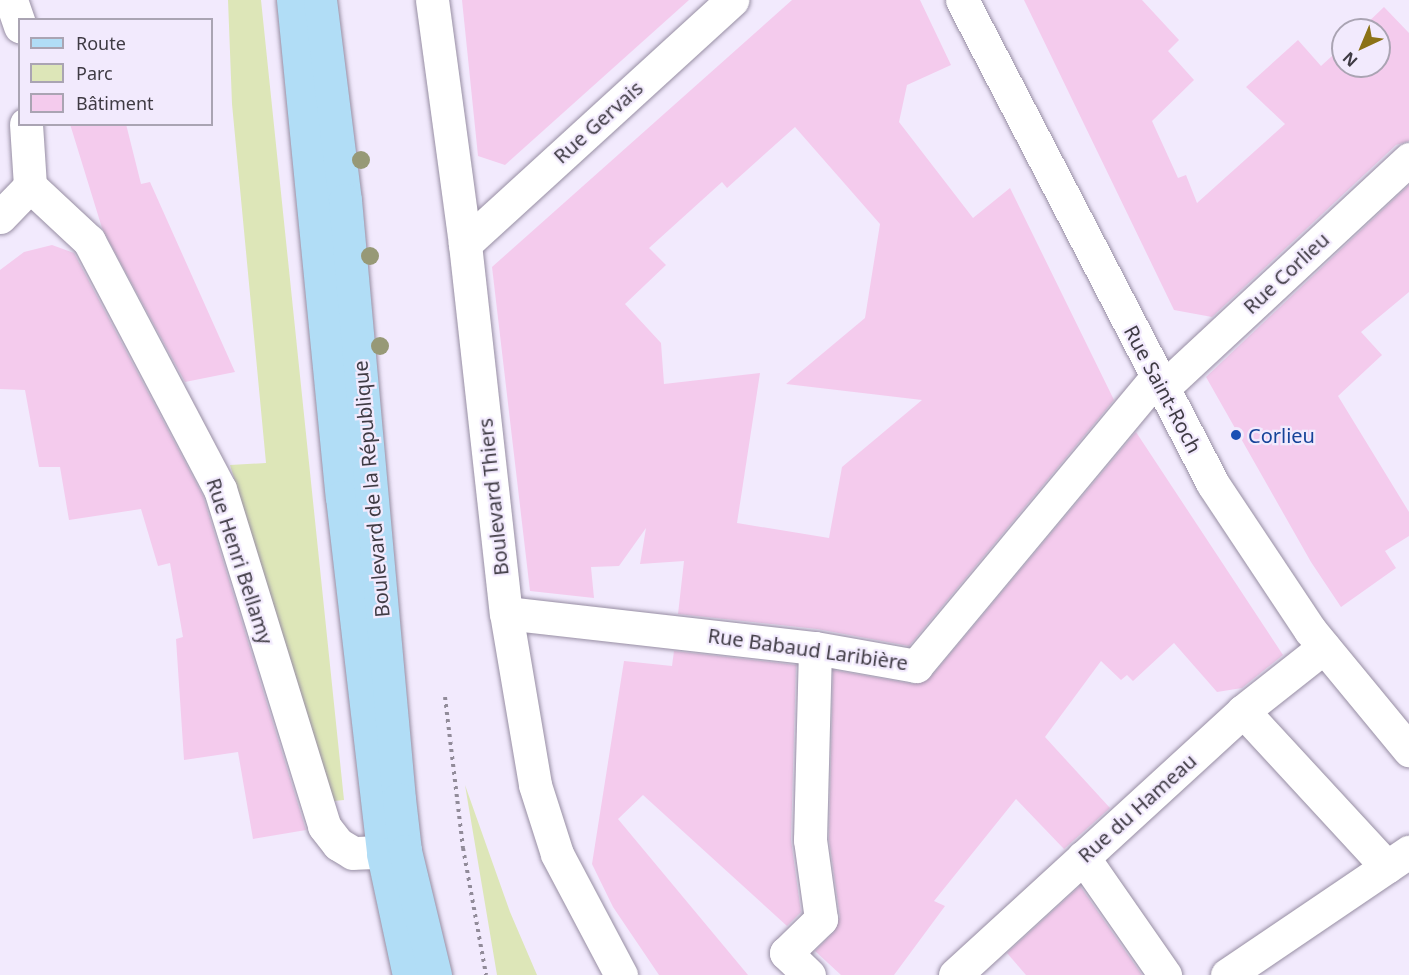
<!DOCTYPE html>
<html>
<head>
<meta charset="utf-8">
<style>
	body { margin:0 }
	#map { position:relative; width:1409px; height:975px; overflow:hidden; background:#f2eafd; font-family:"Noto Sans",sans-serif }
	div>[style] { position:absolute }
	.green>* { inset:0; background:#dde6b8 }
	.building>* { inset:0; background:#f4cbed }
	.path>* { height:4px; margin-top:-2px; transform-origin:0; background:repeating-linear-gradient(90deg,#918b99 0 3px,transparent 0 7.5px) }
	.roads { filter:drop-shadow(0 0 2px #978ea3) drop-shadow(0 0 2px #978ea3) }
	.minor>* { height:33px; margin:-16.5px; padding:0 16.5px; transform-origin:16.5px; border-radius:16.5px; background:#fff }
	.major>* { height:33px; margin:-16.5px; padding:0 16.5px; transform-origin:16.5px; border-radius:16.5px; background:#b1ddf6 }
	.trees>* { width:18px; height:18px; margin:-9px; border-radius:50%; background:#979977 }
	.dots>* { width:16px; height:16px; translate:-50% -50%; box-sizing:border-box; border:3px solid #f2eafd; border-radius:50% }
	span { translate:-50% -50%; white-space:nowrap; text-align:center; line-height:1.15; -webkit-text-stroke:4.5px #f2eafd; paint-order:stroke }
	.street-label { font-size:20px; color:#3f3b44 }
	.transit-label { font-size:20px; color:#164399 }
	.left { translate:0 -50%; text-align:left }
	.legend { position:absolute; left:18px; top:18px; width:195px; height:108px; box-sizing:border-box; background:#f2eafd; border:2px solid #aaa4b3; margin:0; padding:8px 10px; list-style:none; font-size:18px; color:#3f3b44 }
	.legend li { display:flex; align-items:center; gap:12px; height:30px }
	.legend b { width:30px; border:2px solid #aaa4b3 }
	.north { position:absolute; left:1331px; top:18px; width:60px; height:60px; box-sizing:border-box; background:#f2eafd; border:2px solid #aaa4b3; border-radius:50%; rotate:224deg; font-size:16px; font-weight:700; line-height:24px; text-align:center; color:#3f3b44 }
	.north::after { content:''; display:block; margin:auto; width:21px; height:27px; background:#8c7216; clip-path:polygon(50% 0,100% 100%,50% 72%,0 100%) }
</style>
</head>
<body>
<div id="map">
	<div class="green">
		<div style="clip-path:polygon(228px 0,261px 0,344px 800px,334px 801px,230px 465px,266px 463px,232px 104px)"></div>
		<div style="clip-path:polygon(465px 785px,510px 912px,537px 975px,497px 975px)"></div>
	</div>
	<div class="building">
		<div style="clip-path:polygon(462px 0,689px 0,505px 165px,478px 156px)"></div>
		<div style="clip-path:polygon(evenodd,792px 0,920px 0,951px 65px,907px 85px,899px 122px,973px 218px,1010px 188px,1114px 400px,909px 646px,817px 629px,678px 614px,684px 561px,640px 564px,646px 528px,619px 566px,591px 567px,594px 598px,530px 591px,492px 267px,792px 0,795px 127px,880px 224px,865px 318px,786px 384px,922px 400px,842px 467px,829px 538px,737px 523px,760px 373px,664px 384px,661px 343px,625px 304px,666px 265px,649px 248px,722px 182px,727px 188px,795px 127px)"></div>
		<div style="clip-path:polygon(1024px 0,1142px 0,1179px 40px,1168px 51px,1194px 80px,1152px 121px,1178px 178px,1186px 175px,1197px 203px,1285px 124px,1246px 87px,1298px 40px,1321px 66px,1343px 46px,1343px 66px,1379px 66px,1379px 30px,1360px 30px,1384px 7px,1409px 33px,1409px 141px,1396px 145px,1212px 317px,1174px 310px)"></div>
		<div style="clip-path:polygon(70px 124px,126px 124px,141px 184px,150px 182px,235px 372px,185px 382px,102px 228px)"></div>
		<div style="clip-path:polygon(1409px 185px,1409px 292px,1361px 332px,1382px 355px,1338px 396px,1409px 512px,1409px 536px,1385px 551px,1396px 568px,1341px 607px,1311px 562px,1206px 377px)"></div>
		<div style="clip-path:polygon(52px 245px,74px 253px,203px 496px,306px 830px,253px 839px,238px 752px,184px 760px,176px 639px,183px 637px,170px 563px,158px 566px,141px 509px,69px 520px,60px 467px,39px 467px,25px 390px,0 389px,0 270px,24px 252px)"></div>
		<div style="clip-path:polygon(1136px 432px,1283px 655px,1242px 688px,1217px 692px,1174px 643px,1133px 681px,1127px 675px,1121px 680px,1101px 661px,1045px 737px,1110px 808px,1064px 849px,1016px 799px,934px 901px,945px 906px,894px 975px,841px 975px,815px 951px,834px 932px,840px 917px,829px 839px,833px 670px,913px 684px,930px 678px)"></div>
		<div style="clip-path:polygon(674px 651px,796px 665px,791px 840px,801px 912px,787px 926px,643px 795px,618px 819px,748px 975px,659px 975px,613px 907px,592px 864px,624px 661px,672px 666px)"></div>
		<div style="clip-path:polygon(1080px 886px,1142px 975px,1026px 975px,1007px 953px)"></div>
	</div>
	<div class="path">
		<div style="left:445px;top:697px;width:152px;rotate:83.2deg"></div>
		<div style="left:463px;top:848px;width:129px;rotate:79.7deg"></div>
	</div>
	<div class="roads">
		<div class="minor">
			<div style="left:11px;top:0;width:28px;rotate:71deg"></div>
			<div style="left:432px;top:0;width:246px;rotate:82.3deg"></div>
			<div style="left:465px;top:244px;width:371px;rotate:83.7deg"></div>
			<div style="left:506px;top:613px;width:174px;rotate:80.4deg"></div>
			<div style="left:535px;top:785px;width:72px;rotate:72.3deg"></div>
			<div style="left:557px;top:854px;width:137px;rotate:62.1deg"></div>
			<div style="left:962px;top:0;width:545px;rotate:62.59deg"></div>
			<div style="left:1213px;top:484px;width:175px;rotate:56.4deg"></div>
			<div style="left:1310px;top:630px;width:156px;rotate:50.5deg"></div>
			<div style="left:26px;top:124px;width:62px;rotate:86.3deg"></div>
			<div style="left:0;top:217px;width:43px;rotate:-45.9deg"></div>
			<div style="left:30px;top:186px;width:81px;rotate:43deg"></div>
			<div style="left:89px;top:241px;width:280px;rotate:62.2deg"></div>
			<div style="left:220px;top:489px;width:353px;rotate:72.8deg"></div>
			<div style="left:324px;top:826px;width:23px;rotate:52deg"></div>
			<div style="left:338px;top:844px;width:17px;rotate:31deg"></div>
			<div style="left:353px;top:853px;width:52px;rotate:-2.2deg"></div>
			<div style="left:465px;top:244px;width:362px;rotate:-42.4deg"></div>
			<div style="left:1164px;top:387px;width:335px;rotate:-42.9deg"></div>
			<div style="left:506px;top:613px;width:311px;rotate:6.5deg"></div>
			<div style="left:815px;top:648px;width:103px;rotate:10.1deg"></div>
			<div style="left:916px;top:666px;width:378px;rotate:-50.2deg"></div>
			<div style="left:1243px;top:711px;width:212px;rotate:47.3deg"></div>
			<div style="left:1083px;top:857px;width:144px;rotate:55.2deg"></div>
			<div style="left:809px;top:975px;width:32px;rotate:-136deg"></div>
			<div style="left:786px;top:953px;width:49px;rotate:-44.2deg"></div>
			<div style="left:821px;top:919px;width:80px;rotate:-97.9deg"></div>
			<div style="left:810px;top:840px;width:192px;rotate:-88.5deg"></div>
			<div style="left:955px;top:975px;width:391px;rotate:-42.5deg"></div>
			<div style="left:1243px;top:711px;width:103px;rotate:-38.3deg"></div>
			<div style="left:1227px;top:975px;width:220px;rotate:-34.1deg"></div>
		</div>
		<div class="major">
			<div style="left:293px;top:0;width:499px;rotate:84.4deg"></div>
			<div style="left:342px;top:497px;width:359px;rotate:83.4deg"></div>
			<div style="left:383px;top:854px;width:124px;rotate:77.9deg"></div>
			<div style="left:320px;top:0;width:202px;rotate:82.9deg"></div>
			<div style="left:345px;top:200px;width:601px;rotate:84.85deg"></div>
			<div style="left:399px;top:799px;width:52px;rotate:83.4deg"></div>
			<div style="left:405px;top:851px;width:128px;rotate:76.4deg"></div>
		</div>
	</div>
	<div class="trees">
		<div style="left:361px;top:160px"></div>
		<div style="left:370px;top:256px"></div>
		<div style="left:380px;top:346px"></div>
	</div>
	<div class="dots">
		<div style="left:1236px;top:435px;background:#1a4fb4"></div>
	</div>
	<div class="street-label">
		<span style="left:598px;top:122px;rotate:-42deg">Rue Gervais</span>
		<span style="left:1286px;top:273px;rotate:-43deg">Rue Corlieu</span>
		<span style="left:1163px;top:389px;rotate:62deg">Rue Saint-Roch</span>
		<span style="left:371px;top:489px;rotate:-95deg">Boulevard de la République</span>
		<span style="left:493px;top:497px;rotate:-96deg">Boulevard Thiers</span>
		<span style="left:240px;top:561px;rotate:72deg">Rue Henri Bellamy</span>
		<span style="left:808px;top:649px;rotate:8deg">Rue Babaud Laribière</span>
		<span style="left:1137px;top:808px;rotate:-42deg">Rue du Hameau</span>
	</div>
	<div class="transit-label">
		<span class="left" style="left:1248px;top:435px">Corlieu</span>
	</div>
	<ul class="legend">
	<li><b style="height:8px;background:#b1ddf6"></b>Route</li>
	<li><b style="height:16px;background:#dde6b8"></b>Parc</li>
	<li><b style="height:16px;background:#f4cbed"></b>Bâtiment</li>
	</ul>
	<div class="north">N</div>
</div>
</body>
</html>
